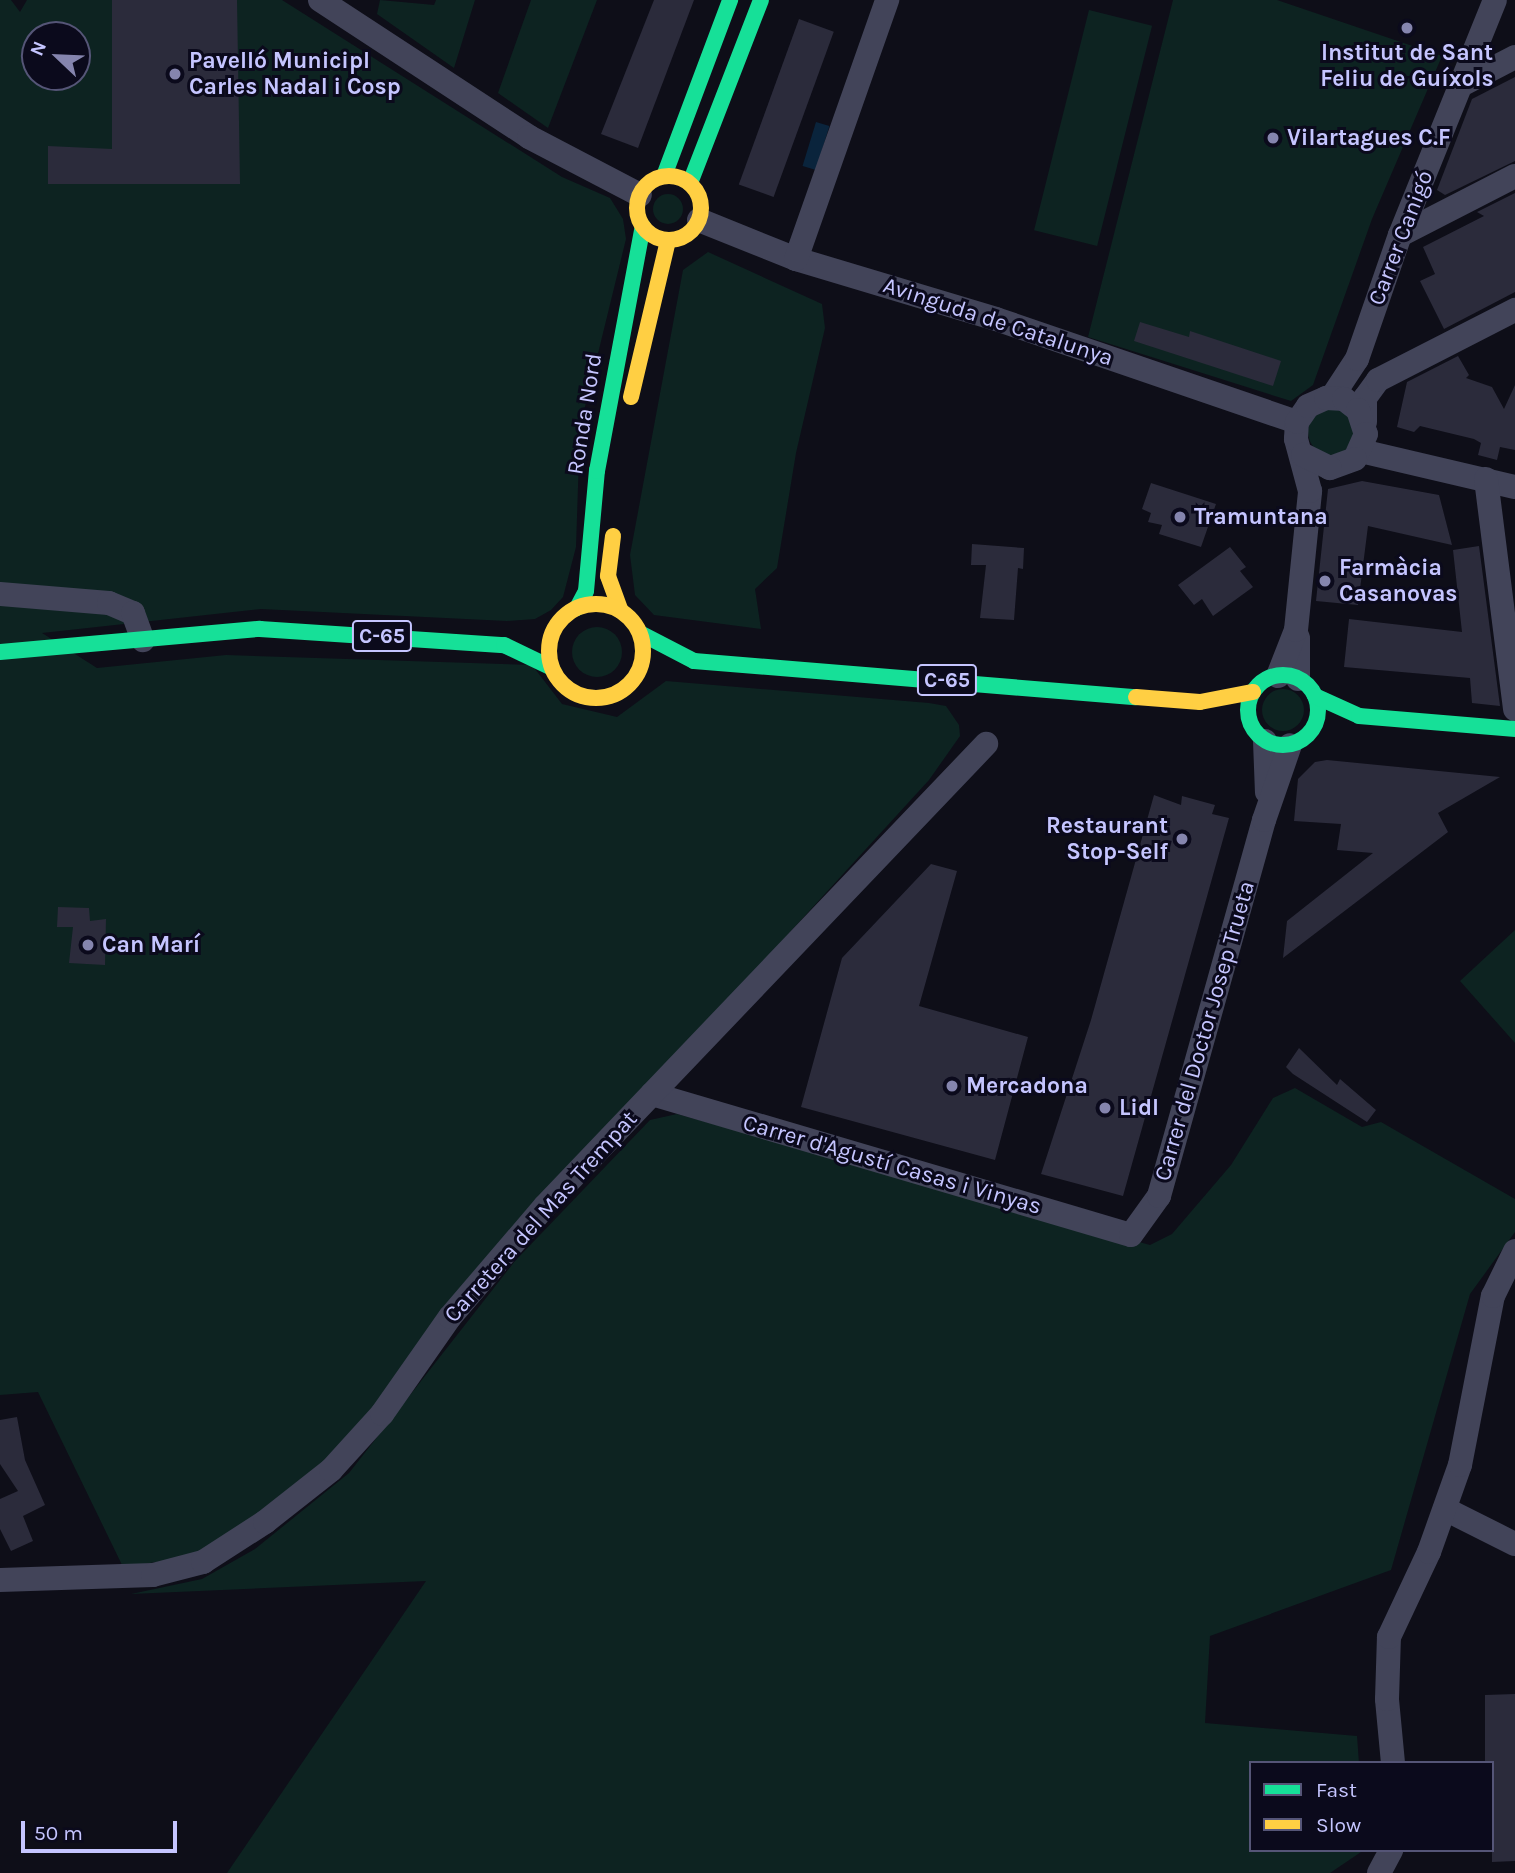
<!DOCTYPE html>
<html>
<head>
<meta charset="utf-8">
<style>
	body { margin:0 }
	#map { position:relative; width:1515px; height:1873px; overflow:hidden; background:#0e0e18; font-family:Karla,sans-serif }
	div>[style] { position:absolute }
	.green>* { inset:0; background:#0d2321; transform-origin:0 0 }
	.round { border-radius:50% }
	.water>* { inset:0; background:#0a243c; transform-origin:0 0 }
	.building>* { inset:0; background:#2b2b3b; transform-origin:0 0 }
	.street>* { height:24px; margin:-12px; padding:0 12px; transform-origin:12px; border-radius:12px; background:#424459 }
	.fast>* { height:16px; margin:-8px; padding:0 8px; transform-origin:8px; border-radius:8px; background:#16e098 }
	.fast>.ring { margin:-8px; padding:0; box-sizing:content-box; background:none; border:16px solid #16e098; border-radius:50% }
	.slow>* { height:16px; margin:-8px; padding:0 8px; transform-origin:8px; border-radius:8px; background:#ffcf43 }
	.slow>.ring { margin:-8px; padding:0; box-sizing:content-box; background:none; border:16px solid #ffcf43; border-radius:50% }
	.dots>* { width:19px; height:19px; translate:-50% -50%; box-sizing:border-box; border:4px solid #0b0a1c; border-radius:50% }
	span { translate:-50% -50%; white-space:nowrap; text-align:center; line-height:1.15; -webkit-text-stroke:6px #0b0a1c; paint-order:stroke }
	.shield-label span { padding:2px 5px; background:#0b0a1c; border:2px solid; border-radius:5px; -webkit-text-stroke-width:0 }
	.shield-label { font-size:21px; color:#c5c5ff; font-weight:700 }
	.poi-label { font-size:23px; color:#c5c5ff; font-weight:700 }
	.left { translate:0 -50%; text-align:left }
	.right { translate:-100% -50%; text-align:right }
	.street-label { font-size:23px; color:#c5c5ff }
	.legend { position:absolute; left:1249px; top:1761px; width:245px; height:91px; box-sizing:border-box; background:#0b0a1c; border:2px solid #557; margin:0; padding:9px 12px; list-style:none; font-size:21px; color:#c5c5ff }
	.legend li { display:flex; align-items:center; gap:14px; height:35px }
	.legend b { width:35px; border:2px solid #557 }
	.north { position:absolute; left:21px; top:21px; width:70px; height:70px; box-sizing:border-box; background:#0b0a1c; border:2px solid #557; border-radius:50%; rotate:293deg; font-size:19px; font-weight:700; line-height:28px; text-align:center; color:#c5c5ff }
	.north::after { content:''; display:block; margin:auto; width:24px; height:32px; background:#8585ae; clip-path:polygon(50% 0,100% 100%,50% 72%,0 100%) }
	.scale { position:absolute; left:21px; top:1821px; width:156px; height:32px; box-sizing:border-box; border:4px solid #c5c5ff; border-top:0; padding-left:9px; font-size:21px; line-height:24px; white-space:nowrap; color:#c5c5ff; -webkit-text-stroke:5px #0b0a1c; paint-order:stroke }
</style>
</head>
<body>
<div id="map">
	<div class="green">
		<div style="clip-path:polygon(evenodd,0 0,11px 0,20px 12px,27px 0,282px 0,562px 177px,610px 198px,623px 219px,626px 239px,580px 427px,576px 547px,563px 597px,551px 610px,535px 619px,507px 621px,261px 609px,42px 633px,97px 668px,226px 655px,532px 665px,562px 704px,617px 717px,666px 681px,929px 703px,946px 706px,959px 725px,960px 736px,929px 780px,791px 931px,320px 1476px,210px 1554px,123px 1567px,38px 1392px,0 1395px,0 0,35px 35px,77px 35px,77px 77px,35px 77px,35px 35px)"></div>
		<div style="clip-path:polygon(380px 0,434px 5px,436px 0,475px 0,454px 68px,377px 14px)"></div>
		<div style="clip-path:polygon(531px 0,597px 0,548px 128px,498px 93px)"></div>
		<div style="clip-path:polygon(1173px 0,1277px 0,1442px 56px,1372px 219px,1313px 385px,1291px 401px,1088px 337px)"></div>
		<div style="left:1089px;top:10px;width:65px;height:227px;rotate:14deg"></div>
		<div class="round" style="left:653px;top:194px;width:30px;height:30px"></div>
		<div style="clip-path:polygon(708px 252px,822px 304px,825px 328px,796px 453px,777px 568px,755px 589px,761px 629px,654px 615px,635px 595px,630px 555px,683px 270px)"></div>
		<div class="round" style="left:1308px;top:409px;width:46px;height:46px"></div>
		<div class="round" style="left:572px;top:627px;width:50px;height:50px"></div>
		<div class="round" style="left:1262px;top:689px;width:42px;height:42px"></div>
		<div style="clip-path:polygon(1515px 930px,1515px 1043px,1460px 981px)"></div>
		<div style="clip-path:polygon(1295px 1088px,1362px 1127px,1381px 1122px,1515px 1199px,1515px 1232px,1470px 1294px,1391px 1570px,1210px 1636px,1205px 1723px,1357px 1736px,1359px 1763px,1251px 1763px,1251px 1850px,1364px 1850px,1330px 1873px,227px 1873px,426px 1581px,131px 1594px,202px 1579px,255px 1549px,349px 1473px,515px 1261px,650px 1120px,677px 1114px,1150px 1245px,1172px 1234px,1231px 1165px,1273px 1098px)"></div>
	</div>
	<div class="water">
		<div style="left:816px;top:122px;width:14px;height:46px;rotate:17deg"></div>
	</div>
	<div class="building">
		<div style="clip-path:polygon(112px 0,237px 0,240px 184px,48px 184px,48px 146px,112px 149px)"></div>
		<div style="clip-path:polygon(654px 0,694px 0,638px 148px,601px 134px)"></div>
		<div style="left:799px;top:19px;width:37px;height:176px;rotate:20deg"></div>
		<div style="clip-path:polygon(1515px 77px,1515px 161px,1445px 195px,1437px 190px,1472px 99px)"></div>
		<div style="clip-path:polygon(1515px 193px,1515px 292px,1444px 329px,1420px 281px,1435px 274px,1423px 247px,1484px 216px,1477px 212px)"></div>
		<div style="clip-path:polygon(1140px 322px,1189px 337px,1190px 331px,1281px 361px,1273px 386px,1134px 341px)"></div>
		<div style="clip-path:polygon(1458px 356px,1469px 375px,1466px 378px,1492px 387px,1504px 409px,1515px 385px,1515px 450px,1500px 447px,1497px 460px,1478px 455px,1481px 443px,1474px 439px,1420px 426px,1414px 432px,1397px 427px,1407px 382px)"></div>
		<div style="clip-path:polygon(1362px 481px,1439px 495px,1452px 545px,1368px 526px,1358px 605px,1316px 601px,1328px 489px)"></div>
		<div style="clip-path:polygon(1151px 483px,1216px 504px,1201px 547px,1159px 534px,1162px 525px,1148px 522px,1151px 513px,1142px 509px)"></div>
		<div style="clip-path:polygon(972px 544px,1024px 548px,1023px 569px,1018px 568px,1014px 620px,980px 618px,986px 565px,971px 565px)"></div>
		<div style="clip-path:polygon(1479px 546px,1500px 706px,1472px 703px,1470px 678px,1344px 667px,1349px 619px,1462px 632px,1453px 550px)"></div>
		<div style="clip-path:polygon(1230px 547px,1246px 567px,1240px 571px,1253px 587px,1213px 616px,1202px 599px,1194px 605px,1178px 585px)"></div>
		<div style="clip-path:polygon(1327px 760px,1500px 777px,1438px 813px,1448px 832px,1283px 958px,1287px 921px,1373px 853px,1337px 850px,1341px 824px,1294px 821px,1298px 779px,1315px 762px)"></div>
		<div style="clip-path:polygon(1154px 795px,1181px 805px,1182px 796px,1215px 805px,1212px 814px,1229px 818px,1123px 1196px,1041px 1174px,1091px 1020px)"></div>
		<div style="clip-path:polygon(931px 864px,957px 871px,919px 1006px,1028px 1037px,995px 1160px,801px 1107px,842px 958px)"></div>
		<div style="clip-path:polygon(58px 907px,89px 908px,90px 921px,106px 919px,105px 965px,69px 963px,73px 927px,57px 927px)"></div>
		<div style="clip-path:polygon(1299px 1048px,1337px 1085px,1340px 1079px,1376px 1110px,1367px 1122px,1293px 1074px,1286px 1067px)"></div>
		<div style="clip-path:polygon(17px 1417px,25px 1460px,45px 1505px,23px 1516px,33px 1541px,11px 1551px,0 1529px,0 1499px,18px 1491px,0 1464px,0 1420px)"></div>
		<div style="clip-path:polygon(1515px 1694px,1515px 1861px,1492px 1862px,1492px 1763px,1485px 1763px,1485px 1695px)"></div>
	</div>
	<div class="street">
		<div style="left:320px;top:0;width:250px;rotate:33.2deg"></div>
		<div style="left:529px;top:137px;width:125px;rotate:27.6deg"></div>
		<div style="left:1461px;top:85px;width:61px;rotate:-27.4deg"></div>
		<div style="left:699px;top:220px;width:105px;rotate:21.9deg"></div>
		<div style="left:796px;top:259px;width:209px;rotate:16.7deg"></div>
		<div style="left:996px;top:319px;width:318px;rotate:18.9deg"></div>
		<div style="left:1400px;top:235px;width:129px;rotate:-27.2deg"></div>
		<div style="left:796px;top:259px;width:275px;rotate:-70.6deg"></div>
		<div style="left:1332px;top:397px;width:45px;rotate:-56.7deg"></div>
		<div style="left:1357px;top:359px;width:131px;rotate:-70.9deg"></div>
		<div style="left:1400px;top:235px;width:253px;rotate:-68deg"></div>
		<div style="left:1365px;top:422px;width:24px;rotate:-90deg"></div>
		<div style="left:1365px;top:398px;width:22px;rotate:-54deg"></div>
		<div style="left:1378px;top:380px;width:154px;rotate:-27.1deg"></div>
		<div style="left:1361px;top:451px;width:158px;rotate:13.2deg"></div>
		<div style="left:1486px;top:479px;width:232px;rotate:82.8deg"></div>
		<div style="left:0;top:594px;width:109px;rotate:4.7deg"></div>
		<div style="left:109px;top:603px;width:26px;rotate:23deg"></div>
		<div style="left:133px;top:613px;width:29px;rotate:70deg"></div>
		<div style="left:1298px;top:638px;width:41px;rotate:90deg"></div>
		<div style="left:1278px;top:676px;width:49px;rotate:-68.6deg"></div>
		<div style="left:1296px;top:630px;width:140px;rotate:-84.2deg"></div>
		<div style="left:1310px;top:491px;width:54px;rotate:-105.1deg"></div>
		<div style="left:1296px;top:439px;width:17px;rotate:-87deg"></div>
		<div style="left:1297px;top:422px;width:19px;rotate:-55deg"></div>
		<div style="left:1308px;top:406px;width:20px;rotate:-24deg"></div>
		<div style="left:1326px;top:398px;width:18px;rotate:3deg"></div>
		<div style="left:1344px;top:399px;width:18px;rotate:38deg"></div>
		<div style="left:1358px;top:410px;width:25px;rotate:72deg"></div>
		<div style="left:1366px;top:434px;width:27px;rotate:114deg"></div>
		<div style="left:1355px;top:459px;width:27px;rotate:160deg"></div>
		<div style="left:1330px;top:468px;width:30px;rotate:-154deg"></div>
		<div style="left:1265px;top:741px;width:51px;rotate:87.8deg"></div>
		<div style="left:652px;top:1094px;width:499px;rotate:16.4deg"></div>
		<div style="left:1131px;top:1235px;width:48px;rotate:-54.3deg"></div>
		<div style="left:1159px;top:1196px;width:390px;rotate:-74.4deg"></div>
		<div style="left:1264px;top:820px;width:79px;rotate:-70.9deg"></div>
		<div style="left:1445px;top:1509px;width:78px;rotate:26.6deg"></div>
		<div style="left:0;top:1580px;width:153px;rotate:-1.9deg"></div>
		<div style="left:153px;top:1575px;width:52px;rotate:-14.6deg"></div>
		<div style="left:203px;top:1562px;width:74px;rotate:-32.8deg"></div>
		<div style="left:265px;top:1522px;width:84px;rotate:-38.2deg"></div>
		<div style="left:331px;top:1470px;width:76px;rotate:-47.7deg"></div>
		<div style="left:382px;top:1414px;width:118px;rotate:-55deg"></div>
		<div style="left:450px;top:1317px;width:146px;rotate:-49.4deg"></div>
		<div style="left:545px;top:1206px;width:639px;rotate:-46.33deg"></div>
		<div style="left:1393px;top:1763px;width:64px;rotate:-95.4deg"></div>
		<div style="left:1387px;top:1699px;width:62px;rotate:-88.2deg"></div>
		<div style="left:1389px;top:1637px;width:94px;rotate:-64.8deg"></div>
		<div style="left:1429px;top:1552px;width:92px;rotate:-70.4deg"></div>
		<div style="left:1460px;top:1465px;width:172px;rotate:-79deg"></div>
		<div style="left:1493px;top:1296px;width:50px;rotate:-63.9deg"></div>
		<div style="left:1379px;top:1873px;width:26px;rotate:-62deg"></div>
	</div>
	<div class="fast">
		<div style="left:664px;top:176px;width:188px;rotate:-69.4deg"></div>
		<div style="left:690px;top:183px;width:196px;rotate:-68.8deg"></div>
		<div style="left:577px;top:608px;width:19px;rotate:-62deg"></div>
		<div style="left:586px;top:591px;width:121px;rotate:-84.8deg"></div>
		<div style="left:597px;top:471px;width:249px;rotate:-79.4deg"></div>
		<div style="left:640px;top:633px;width:61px;rotate:27.4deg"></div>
		<div style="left:694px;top:661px;width:443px;rotate:4.7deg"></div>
		<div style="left:0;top:652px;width:261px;rotate:-5.1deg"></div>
		<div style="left:260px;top:629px;width:245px;rotate:3.8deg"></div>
		<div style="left:504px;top:645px;width:53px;rotate:25.6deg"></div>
		<div class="ring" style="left:1248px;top:675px;width:54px;height:54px"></div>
		<div style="left:1315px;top:696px;width:48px;rotate:24.4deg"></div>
		<div style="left:1359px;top:716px;width:157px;rotate:4.8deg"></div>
	</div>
	<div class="slow">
		<div class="ring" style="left:637px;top:176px;width:48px;height:48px"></div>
		<div style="left:631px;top:397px;width:161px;rotate:-76.7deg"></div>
		<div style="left:613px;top:536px;width:40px;rotate:97.1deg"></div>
		<div style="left:608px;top:576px;width:37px;rotate:70deg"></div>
		<div class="ring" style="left:549px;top:604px;width:78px;height:78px"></div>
		<div style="left:1136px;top:697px;width:64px;rotate:4.5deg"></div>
		<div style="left:1200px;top:702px;width:54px;rotate:-10.7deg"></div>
	</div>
	<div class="dots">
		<div style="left:1407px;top:28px;background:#8585ae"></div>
		<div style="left:175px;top:74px;background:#8585ae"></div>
		<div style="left:1273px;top:138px;background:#8585ae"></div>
		<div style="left:1180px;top:517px;background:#8585ae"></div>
		<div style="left:1325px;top:581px;background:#8585ae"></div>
		<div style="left:1182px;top:839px;background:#8585ae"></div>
		<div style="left:88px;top:945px;background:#8585ae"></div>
		<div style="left:952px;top:1086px;background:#8585ae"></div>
		<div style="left:1105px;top:1108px;background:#8585ae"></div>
	</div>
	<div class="shield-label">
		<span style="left:382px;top:636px">C-65</span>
		<span style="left:947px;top:680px">C-65</span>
	</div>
	<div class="poi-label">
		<span style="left:1407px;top:66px">Institut de Sant<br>Feliu de Guíxols</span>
		<span class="left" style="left:189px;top:74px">Pavelló Municipl<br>Carles Nadal i Cosp</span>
		<span class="left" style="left:1287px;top:138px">Vilartagues C.F</span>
		<span class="left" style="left:1194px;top:517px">Tramuntana</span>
		<span class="left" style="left:1339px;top:581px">Farmàcia<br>Casanovas</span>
		<span class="right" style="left:1168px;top:839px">Restaurant<br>Stop-Self</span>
		<span class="left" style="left:102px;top:945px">Can Marí</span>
		<span class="left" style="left:966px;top:1086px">Mercadona</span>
		<span class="left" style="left:1119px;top:1108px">Lidl</span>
	</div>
	<div class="street-label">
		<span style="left:1401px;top:238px;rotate:-69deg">Carrer Canigó</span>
		<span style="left:998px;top:322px;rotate:18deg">Avinguda de Catalunya</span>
		<span style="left:585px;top:414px;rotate:-81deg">Ronda Nord</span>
		<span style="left:1205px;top:1031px;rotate:-74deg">Carrer del Doctor Josep Trueta</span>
		<span style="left:892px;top:1165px;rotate:16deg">Carrer d'Agustí Casas i Vinyas</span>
		<span style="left:541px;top:1217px;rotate:-48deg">Carretera del Mas Trempat</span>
	</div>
	<ul class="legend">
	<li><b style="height:9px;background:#16e098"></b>Fast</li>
	<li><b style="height:9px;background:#ffcf43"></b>Slow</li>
	</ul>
	<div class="north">N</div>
	<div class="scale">50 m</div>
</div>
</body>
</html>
